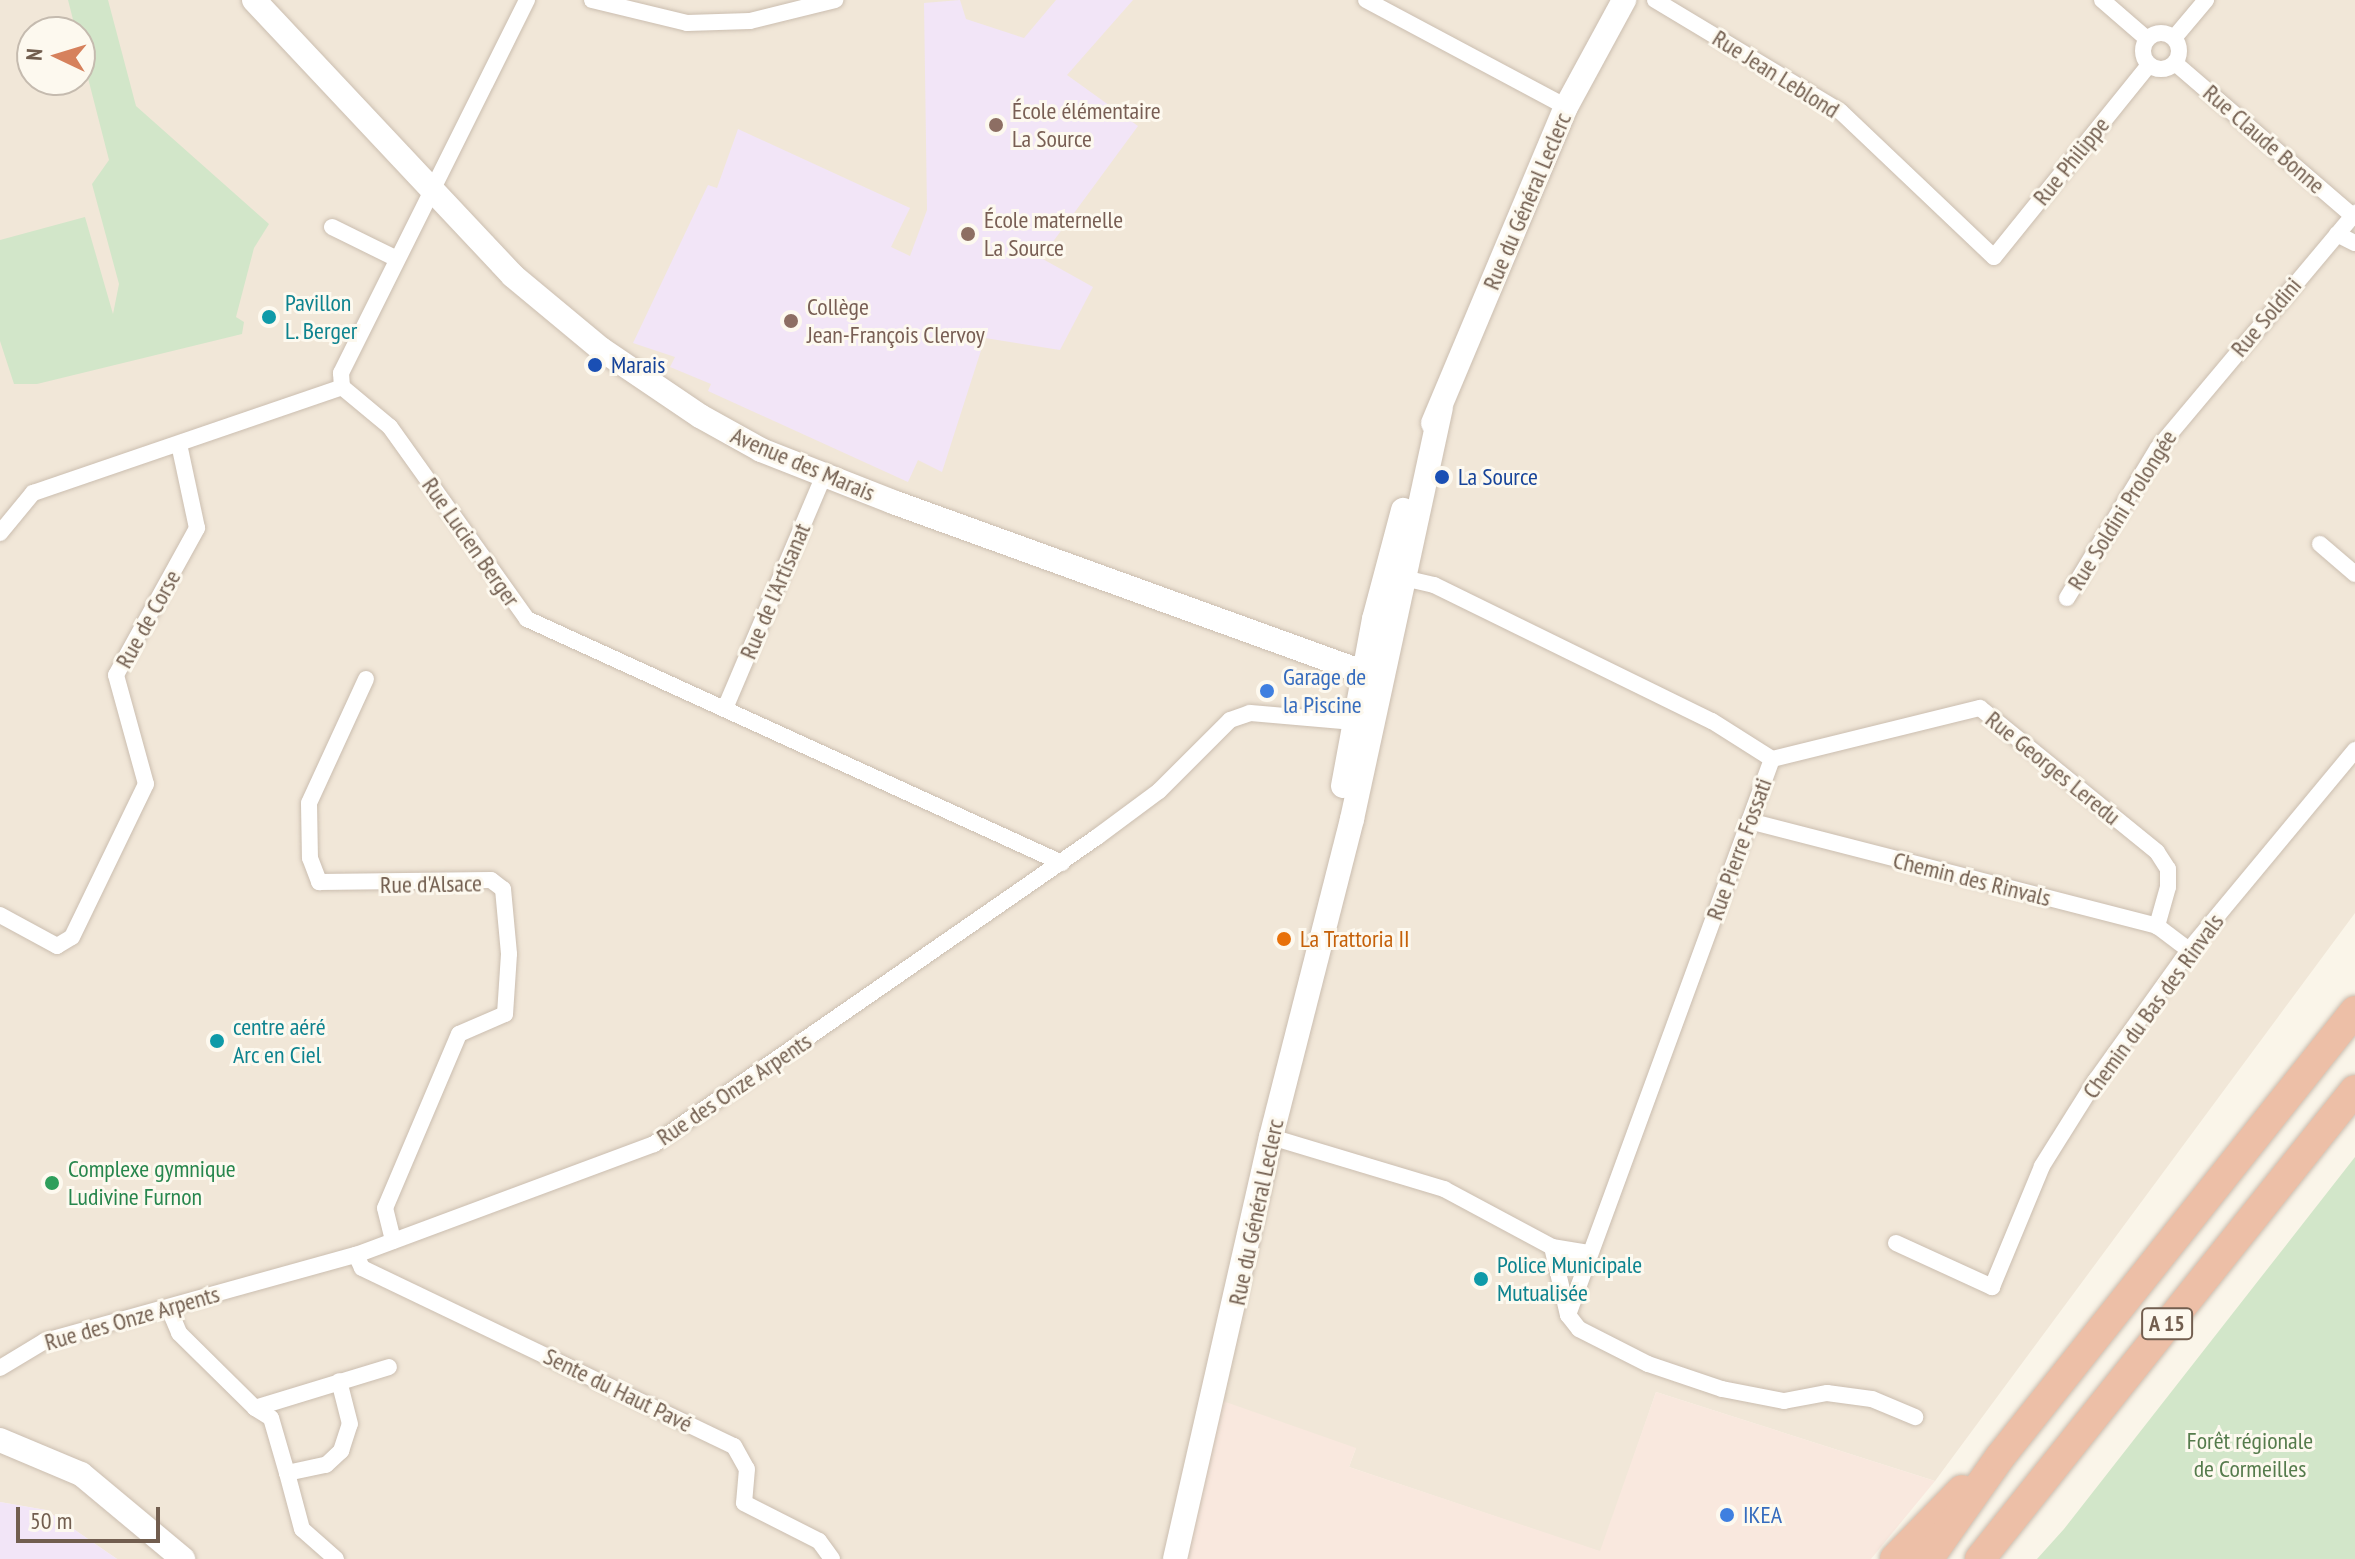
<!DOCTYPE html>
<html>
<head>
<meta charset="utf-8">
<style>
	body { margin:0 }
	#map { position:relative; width:2355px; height:1559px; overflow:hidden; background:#faf5e9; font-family:"PT Sans Narrow",sans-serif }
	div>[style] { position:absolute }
	.residential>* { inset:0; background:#f1e7d8 }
	.commercial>* { inset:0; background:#f9e8de }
	.education>* { inset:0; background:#f2e5f7 }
	.green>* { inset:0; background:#d2e6c9 }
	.roads { filter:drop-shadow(0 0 2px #cbbeb0) drop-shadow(0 0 2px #cbbeb0) }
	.street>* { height:16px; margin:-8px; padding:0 8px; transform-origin:8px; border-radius:8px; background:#fff }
	.street>.ring { margin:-8px; padding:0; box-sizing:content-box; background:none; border:16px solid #fff; border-radius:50% }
	.secondary>* { height:24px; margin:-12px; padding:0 12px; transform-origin:12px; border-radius:12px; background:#fff }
	.highway>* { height:30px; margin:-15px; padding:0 15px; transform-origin:15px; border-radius:15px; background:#edbfa7 }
	.dots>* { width:22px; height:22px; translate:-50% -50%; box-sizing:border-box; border:4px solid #fdf9ef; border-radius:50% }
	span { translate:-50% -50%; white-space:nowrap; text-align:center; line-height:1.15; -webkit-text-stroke:6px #fdf9ef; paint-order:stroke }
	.shield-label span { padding:2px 6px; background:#fdf9ef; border:2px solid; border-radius:6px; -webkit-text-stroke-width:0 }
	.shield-label { font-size:22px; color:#725e4f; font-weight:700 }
	.street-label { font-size:24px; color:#725e4f }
	.education-label { font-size:24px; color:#785e54 }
	.left { translate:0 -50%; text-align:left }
	.culture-label { font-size:24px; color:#0d838f }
	.transit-label { font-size:24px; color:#164399 }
	.shop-label { font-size:24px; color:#366cbe }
	.food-label { font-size:24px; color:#c56008 }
	.leisure-label { font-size:24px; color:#27864d }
	.park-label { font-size:24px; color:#557b4c }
	.north { position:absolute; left:16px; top:16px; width:80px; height:80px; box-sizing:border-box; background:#fdf9ef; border:2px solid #c5bbaf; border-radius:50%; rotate:274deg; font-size:22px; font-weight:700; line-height:32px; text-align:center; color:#725e4f }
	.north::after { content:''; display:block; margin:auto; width:28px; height:36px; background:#d6815c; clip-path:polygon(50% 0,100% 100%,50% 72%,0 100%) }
	.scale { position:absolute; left:16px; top:1507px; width:144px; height:36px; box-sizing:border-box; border:4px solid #725e4f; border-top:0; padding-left:10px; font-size:24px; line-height:28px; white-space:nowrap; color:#725e4f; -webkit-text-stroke:6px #fdf9ef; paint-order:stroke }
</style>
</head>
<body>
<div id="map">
	<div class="residential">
		<div style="clip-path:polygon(evenodd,0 0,2355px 0,2355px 913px,1935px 1481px,1656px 1392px,1601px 1552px,1349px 1467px,1356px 1448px,1175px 1559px,117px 1559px,46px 1510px,0 1502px,0 0,32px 32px,80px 32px,80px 80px,32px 80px,32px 32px)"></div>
	</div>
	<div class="commercial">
		<div style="clip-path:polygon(1656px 1392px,1935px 1481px,1871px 1559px,1175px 1559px,1220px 1400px,1356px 1448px,1349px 1467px,1600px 1551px)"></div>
	</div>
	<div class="education">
		<div style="clip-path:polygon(960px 0,966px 19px,1024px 38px,1056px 0,1133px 0,1067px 75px,1138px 126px,1041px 258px,1093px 287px,1060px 350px,985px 338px,942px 472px,918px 460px,908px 482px,708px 391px,711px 384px,670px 367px,675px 357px,633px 343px,708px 185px,717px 188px,738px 129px,910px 208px,891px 247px,910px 256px,927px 210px,924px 3px)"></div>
		<div style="clip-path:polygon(0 1502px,46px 1510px,117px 1559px,0 1559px)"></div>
	</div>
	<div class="green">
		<div style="clip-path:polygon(68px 0,108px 0,136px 106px,269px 224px,254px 248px,236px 317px,244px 322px,242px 334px,37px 384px,14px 384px,0 341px,0 240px,85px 217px,113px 314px,119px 284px,92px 184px,109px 160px)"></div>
		<div style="clip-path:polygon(2355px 1157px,2355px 1559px,2037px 1559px,2064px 1529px)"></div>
	</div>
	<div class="roads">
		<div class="street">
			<div style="left:527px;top:0;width:417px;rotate:116.5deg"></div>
			<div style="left:341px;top:373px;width:14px;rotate:86deg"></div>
			<div style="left:342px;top:387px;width:62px;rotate:39.8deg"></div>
			<div style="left:390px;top:427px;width:236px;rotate:54.5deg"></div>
			<div style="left:527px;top:619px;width:588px;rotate:24.52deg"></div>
			<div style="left:592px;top:0;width:98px;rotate:13.6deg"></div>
			<div style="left:687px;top:23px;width:63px;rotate:-1.8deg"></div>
			<div style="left:750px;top:21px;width:88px;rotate:-13.9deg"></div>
			<div style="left:1366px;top:0;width:227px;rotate:28.1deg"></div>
			<div style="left:1655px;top:0;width:216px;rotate:31deg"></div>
			<div style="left:1840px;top:111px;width:212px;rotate:43.5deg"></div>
			<div style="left:1994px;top:257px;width:247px;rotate:-51.1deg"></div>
			<div style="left:2102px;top:0;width:60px;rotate:40.9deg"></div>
			<div class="ring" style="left:2143px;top:33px;width:20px;height:20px"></div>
			<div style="left:2174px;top:38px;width:50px;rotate:-49.9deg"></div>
			<div style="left:2175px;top:63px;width:235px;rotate:40.7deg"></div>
			<div style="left:332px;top:227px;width:72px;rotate:26.2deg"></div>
			<div style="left:2337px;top:234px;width:20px;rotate:27deg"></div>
			<div style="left:0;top:533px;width:52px;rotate:-50.5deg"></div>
			<div style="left:33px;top:493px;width:327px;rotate:-18.9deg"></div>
			<div style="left:2320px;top:544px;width:46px;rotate:40.6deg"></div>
			<div style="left:1395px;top:576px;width:40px;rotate:13deg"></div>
			<div style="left:1434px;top:585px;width:309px;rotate:26.1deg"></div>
			<div style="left:1712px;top:721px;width:71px;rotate:32.3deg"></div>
			<div style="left:1772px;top:759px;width:592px;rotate:110.15deg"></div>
			<div style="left:2067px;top:598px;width:175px;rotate:-58.8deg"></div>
			<div style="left:2158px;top:448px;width:307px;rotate:-50deg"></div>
			<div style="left:366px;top:679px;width:136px;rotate:114.7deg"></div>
			<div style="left:309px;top:803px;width:55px;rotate:89deg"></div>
			<div style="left:310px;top:858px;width:26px;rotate:69deg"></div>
			<div style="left:319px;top:882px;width:172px;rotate:-0.7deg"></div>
			<div style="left:491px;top:880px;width:15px;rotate:37deg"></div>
			<div style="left:503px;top:889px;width:65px;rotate:84.7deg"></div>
			<div style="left:509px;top:954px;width:60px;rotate:93.8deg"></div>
			<div style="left:505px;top:1014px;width:50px;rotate:156.5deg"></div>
			<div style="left:459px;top:1034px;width:189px;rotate:113deg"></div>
			<div style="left:385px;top:1208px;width:34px;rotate:76deg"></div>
			<div style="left:726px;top:706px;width:251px;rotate:-67deg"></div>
			<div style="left:1772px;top:759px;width:214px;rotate:-13.8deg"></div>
			<div style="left:1980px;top:708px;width:228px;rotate:39.1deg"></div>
			<div style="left:2157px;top:852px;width:20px;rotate:57deg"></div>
			<div style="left:2168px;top:869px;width:18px;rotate:90deg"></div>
			<div style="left:2168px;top:887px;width:41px;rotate:105.8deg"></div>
			<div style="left:1749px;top:821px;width:421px;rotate:14.4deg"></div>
			<div style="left:2157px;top:926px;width:40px;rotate:37deg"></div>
			<div style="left:0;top:915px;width:65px;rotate:28.5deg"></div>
			<div style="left:57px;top:946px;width:17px;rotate:-31deg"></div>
			<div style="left:72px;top:937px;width:170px;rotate:-64.2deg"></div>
			<div style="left:146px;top:784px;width:113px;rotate:-105.4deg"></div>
			<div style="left:116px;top:675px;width:168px;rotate:-61.1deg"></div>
			<div style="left:197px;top:528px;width:86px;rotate:-102.1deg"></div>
			<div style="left:1271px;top:1137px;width:181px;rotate:16.7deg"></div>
			<div style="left:1444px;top:1189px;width:123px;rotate:28.2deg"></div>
			<div style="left:1552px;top:1247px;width:37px;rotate:9deg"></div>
			<div style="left:1896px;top:1243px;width:106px;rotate:24.6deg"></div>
			<div style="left:1992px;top:1287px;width:131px;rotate:-67.5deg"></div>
			<div style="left:2042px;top:1166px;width:102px;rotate:-57.9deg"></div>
			<div style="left:2096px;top:1080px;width:160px;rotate:-54.4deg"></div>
			<div style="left:2189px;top:950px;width:260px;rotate:-50.3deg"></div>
			<div style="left:1552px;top:1247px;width:70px;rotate:76.8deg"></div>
			<div style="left:1568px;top:1315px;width:18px;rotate:52deg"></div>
			<div style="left:1579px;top:1329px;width:77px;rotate:26.9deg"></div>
			<div style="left:1648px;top:1364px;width:78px;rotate:18.7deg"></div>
			<div style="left:1722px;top:1389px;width:63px;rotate:11deg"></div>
			<div style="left:1784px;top:1401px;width:44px;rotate:-10.5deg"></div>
			<div style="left:1827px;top:1393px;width:45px;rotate:7.6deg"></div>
			<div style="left:1872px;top:1399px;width:47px;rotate:22.7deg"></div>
			<div style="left:356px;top:1255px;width:14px;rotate:65deg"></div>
			<div style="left:362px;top:1268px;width:412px;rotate:25.6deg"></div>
			<div style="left:734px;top:1446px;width:26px;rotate:61deg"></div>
			<div style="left:747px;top:1469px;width:34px;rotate:95deg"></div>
			<div style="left:744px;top:1503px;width:84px;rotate:26.9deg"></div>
			<div style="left:819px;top:1541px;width:22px;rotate:54deg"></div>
			<div style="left:169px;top:1309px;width:26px;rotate:67deg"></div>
			<div style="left:179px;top:1333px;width:107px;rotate:44.6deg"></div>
			<div style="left:0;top:1368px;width:52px;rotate:-31deg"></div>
			<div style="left:45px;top:1341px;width:323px;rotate:-15.5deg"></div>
			<div style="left:356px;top:1255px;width:318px;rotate:-20.4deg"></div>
			<div style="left:654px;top:1144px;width:539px;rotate:-34.72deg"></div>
			<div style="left:1097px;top:837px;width:77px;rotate:-36.6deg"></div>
			<div style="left:1159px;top:791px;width:100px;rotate:-45deg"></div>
			<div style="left:1230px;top:720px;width:21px;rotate:-19deg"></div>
			<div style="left:1250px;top:713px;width:102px;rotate:5deg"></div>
			<div style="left:287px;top:1473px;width:57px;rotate:-106.2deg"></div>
			<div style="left:271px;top:1418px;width:19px;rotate:-148deg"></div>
			<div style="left:255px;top:1408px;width:140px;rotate:-17deg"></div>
			<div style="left:336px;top:1559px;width:45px;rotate:-138.6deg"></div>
			<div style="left:302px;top:1529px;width:58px;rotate:-105deg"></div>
			<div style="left:287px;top:1473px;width:40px;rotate:-12deg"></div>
			<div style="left:326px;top:1465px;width:21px;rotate:-43deg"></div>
			<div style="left:341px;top:1451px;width:28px;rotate:-72deg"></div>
			<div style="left:350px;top:1424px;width:44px;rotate:-104.3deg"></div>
		</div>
		<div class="secondary">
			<div style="left:254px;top:0;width:378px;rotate:46.8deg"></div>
			<div style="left:513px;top:276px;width:114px;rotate:39.7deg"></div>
			<div style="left:601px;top:349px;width:120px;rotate:34.1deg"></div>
			<div style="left:700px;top:416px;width:70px;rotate:29.1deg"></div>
			<div style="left:761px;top:450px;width:142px;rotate:21.5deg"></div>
			<div style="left:893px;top:502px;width:500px;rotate:19.9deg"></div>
			<div style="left:1433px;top:423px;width:343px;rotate:-67.2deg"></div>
			<div style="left:1566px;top:107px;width:122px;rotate:-61.5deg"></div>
			<div style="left:1343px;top:786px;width:170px;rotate:-79.5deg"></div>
			<div style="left:1374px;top:619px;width:113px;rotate:-75.1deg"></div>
			<div style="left:0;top:1440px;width:88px;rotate:22.8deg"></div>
			<div style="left:81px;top:1474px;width:133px;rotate:39.8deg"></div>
			<div style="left:1175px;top:1559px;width:433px;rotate:-77.2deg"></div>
			<div style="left:1271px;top:1137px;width:328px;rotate:-75.7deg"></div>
			<div style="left:1352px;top:819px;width:420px;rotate:-77.8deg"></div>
		</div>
		<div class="highway">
			<div style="left:1895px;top:1559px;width:96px;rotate:-45.8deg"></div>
			<div style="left:1928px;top:1559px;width:125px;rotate:-54.8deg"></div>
			<div style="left:2000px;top:1457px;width:570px;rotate:-51.48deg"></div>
			<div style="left:1980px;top:1559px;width:600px;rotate:-51.36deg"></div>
		</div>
	</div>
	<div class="dots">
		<div style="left:996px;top:125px;background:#8d6e63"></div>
		<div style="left:968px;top:234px;background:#8d6e63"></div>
		<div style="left:269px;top:317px;background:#0f9aa8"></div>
		<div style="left:791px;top:321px;background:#8d6e63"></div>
		<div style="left:595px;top:365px;background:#1a4fb4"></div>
		<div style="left:1442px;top:477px;background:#1a4fb4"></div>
		<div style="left:1267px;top:691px;background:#3f7fe0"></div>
		<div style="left:1284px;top:939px;background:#e8710a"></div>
		<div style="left:217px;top:1041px;background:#0f9aa8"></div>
		<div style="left:52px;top:1183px;background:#2e9e5b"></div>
		<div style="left:1481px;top:1279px;background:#0f9aa8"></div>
		<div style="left:1727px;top:1515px;background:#3f7fe0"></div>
	</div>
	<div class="shield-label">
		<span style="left:2167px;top:1324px">A 15</span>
	</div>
	<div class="street-label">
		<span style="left:1776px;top:74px;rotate:32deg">Rue Jean Leblond</span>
		<span style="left:2264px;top:139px;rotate:41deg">Rue Claude Bonne</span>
		<span style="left:2071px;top:161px;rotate:-51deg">Rue Philippe</span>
		<span style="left:1527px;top:201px;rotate:-67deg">Rue du Général Leclerc</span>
		<span style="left:2266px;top:317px;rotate:-50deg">Rue Soldini</span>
		<span style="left:803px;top:464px;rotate:23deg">Avenue des Marais</span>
		<span style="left:2122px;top:510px;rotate:-58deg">Rue Soldini Prolongée</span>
		<span style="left:471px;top:542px;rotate:55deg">Rue Lucien Berger</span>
		<span style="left:775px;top:591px;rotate:-67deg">Rue de l'Artisanat</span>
		<span style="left:148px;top:619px;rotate:-61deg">Rue de Corse</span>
		<span style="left:2053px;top:768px;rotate:39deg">Rue Georges Leredu</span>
		<span style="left:1739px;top:849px;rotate:-70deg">Rue Pierre Fossati</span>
		<span style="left:1972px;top:879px;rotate:14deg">Chemin des Rinvals</span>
		<span style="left:431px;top:884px;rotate:-1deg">Rue d'Alsace</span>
		<span style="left:2153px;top:1006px;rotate:-54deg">Chemin du Bas des Rinvals</span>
		<span style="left:734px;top:1089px;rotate:-34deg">Rue des Onze Arpents</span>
		<span style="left:1256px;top:1212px;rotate:-78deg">Rue du Général Leclerc</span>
		<span style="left:132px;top:1318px;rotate:-16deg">Rue des Onze Arpents</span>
		<span style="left:618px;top:1390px;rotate:26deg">Sente du Haut Pavé</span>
	</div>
	<div class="education-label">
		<span class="left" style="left:1012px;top:125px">École élémentaire<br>La Source</span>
		<span class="left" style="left:984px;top:234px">École maternelle<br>La Source</span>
		<span class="left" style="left:807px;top:321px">Collège<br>Jean-François Clervoy</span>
	</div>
	<div class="culture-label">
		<span class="left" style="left:285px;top:317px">Pavillon<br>L. Berger</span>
		<span class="left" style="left:233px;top:1041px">centre aéré<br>Arc en Ciel</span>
		<span class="left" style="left:1497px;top:1279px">Police Municipale<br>Mutualisée</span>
	</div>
	<div class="transit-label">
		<span class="left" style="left:611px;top:365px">Marais</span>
		<span class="left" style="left:1458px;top:477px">La Source</span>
	</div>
	<div class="shop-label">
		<span class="left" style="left:1283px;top:691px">Garage de<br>la Piscine</span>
		<span class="left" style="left:1743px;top:1515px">IKEA</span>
	</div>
	<div class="food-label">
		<span class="left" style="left:1300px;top:939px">La Trattoria II</span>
	</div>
	<div class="leisure-label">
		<span class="left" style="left:68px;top:1183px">Complexe gymnique<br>Ludivine Furnon</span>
	</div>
	<div class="park-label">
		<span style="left:2250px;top:1455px">Forêt régionale<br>de Cormeilles</span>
	</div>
	<div class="north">N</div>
	<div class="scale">50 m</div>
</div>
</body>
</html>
